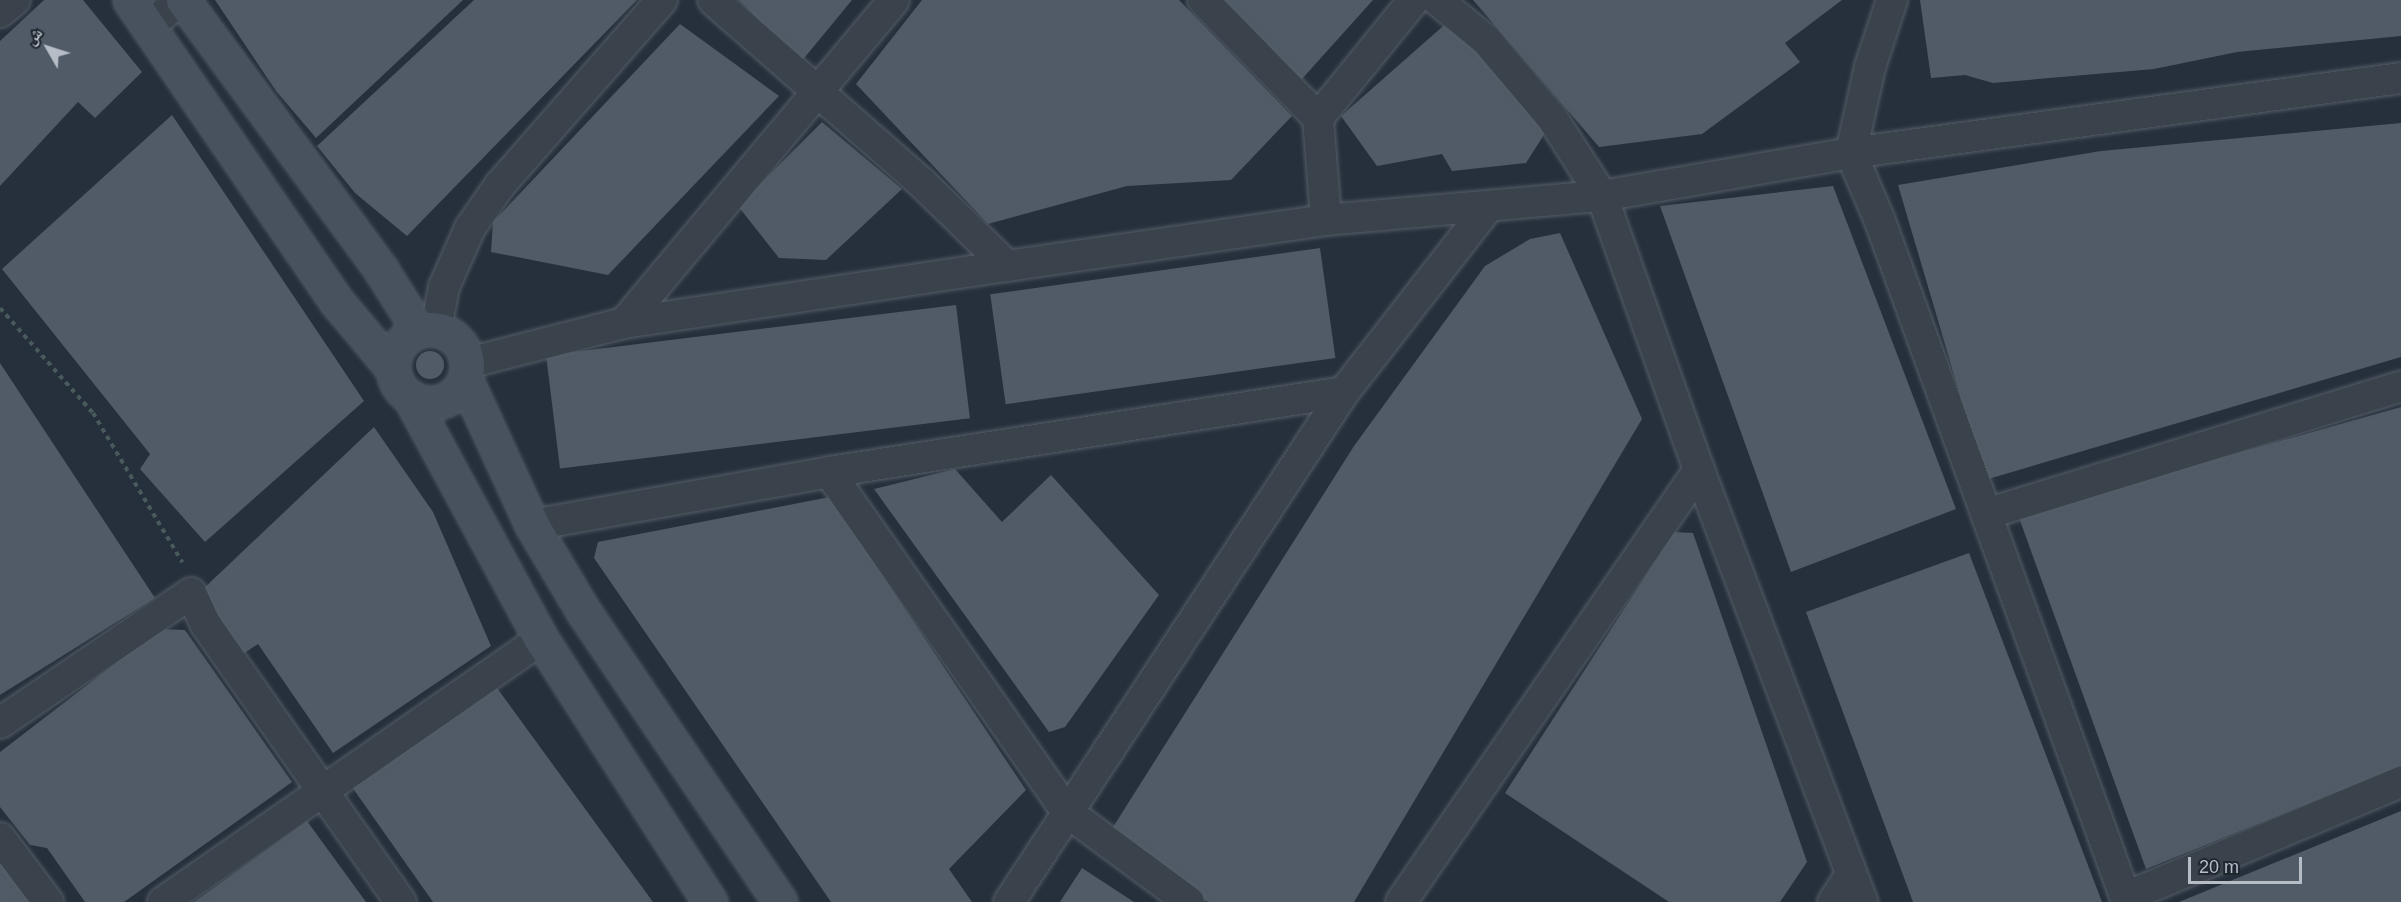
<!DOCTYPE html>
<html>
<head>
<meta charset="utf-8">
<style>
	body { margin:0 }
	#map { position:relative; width:2401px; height:902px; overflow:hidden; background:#26303c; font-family:Arial,"Noto Naskh Arabic",sans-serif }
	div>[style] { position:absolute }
	.building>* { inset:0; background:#505b67; transform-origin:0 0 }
	.round { border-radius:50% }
	.path>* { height:4px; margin-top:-2px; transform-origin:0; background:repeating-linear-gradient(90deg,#485a5c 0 4.5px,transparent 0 9px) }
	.roads { filter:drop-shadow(0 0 2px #555d67) drop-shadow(0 0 2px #555d67) }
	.street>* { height:30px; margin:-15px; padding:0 15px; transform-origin:15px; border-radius:15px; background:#3a424c }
	.secondary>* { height:33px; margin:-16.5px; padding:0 16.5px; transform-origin:16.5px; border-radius:16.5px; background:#48525f }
	.secondary>.ring { margin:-16.5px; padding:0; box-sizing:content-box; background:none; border:33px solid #48525f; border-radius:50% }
	span { translate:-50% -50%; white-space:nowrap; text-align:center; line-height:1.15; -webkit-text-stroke:4.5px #1f2731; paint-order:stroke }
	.north { position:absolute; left:18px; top:18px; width:60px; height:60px; -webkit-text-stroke:4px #1f2731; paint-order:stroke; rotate:309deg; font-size:16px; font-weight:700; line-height:24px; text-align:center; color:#b6bdc7 }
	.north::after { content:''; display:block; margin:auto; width:21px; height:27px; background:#b6bdc7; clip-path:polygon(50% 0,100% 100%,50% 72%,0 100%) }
	.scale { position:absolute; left:2188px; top:857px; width:114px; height:27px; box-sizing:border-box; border:3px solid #b6bdc7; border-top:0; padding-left:8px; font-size:18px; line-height:21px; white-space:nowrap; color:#b6bdc7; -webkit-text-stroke:4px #1f2731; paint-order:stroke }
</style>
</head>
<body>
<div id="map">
	<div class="building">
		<div style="clip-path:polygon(44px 0,83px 0,142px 72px,95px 118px,78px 102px,0 186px,0 41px)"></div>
		<div style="clip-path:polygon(215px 0,463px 0,316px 138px,276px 91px)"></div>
		<div style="clip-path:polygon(474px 0,637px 0,407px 236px,355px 193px,317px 146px)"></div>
		<div style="clip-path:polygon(739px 0,852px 0,801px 62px)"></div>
		<div style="clip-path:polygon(922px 0,1179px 0,1292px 116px,1231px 180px,1127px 186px,988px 224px,856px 84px)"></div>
		<div style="clip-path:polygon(1223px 0,1373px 0,1301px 80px)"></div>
		<div style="clip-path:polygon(1473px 0,1842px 0,1785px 43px,1800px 62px,1702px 134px,1599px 147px)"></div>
		<div style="clip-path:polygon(1920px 0,2401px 0,2401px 36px,2237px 52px,2154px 69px,1993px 83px,1965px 75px,1931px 78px)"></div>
		<div style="clip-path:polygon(1450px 20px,1547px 130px,1526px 163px,1452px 171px,1442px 154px,1377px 166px,1341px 116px)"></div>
		<div style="clip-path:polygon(680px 24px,779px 96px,608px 275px,491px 252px,493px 222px)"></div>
		<div style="clip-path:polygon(172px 115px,364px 401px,205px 542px,140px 469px,150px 454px,2px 269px)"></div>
		<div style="clip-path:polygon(822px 122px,902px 189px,826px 260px,779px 258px,738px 206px)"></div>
		<div style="clip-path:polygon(2401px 123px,2401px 357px,1985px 480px,1898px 185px,2101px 151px)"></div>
		<div style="clip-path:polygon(1833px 186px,1956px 509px,1791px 572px,1660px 206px)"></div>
		<div style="clip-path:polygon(1560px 233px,1642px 419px,1354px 902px,1208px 902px,1108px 835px,1354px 446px,1485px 266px,1530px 239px)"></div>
		<div style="left:1320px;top:248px;width:111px;height:333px;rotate:82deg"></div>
		<div style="left:956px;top:305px;width:114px;height:413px;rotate:83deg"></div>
		<div class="round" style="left:416px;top:351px;width:28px;height:28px"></div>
		<div style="clip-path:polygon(0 363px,155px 598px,0 695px)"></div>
		<div style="clip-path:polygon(2401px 407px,2401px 766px,2146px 869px,2018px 515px)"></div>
		<div style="clip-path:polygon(374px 427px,433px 512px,491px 646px,333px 753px,258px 644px,243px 654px,202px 590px)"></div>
		<div style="clip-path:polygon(955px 469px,1002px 522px,1051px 475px,1159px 595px,1065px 727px,1049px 732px,874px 489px)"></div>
		<div style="clip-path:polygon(830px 497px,1026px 790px,949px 869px,972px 902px,831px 902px,594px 558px,598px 542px)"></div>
		<div style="clip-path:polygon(1674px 532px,1693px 533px,1807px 862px,1780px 902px,1669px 902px,1505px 793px)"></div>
		<div style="clip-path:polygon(1969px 553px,2102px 902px,1913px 902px,1806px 612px)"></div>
		<div style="clip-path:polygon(160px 629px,185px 630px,292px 782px,124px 902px,85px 902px,47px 848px,30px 845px,0 807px,0 752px)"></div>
		<div style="clip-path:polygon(497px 688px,653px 902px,433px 902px,352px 787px)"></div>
		<div style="clip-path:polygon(2401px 811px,2401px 902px,2179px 902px)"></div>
		<div style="clip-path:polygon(307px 821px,366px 902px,194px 902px)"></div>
		<div style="clip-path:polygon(0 855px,34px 902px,0 902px)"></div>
		<div style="clip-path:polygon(1082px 868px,1134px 902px,1060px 902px)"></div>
	</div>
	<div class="path">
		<div style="left:0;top:308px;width:140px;rotate:48.5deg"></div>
		<div style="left:93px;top:413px;width:174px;rotate:59.1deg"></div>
	</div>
	<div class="roads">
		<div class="street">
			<div style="left:713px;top:0;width:278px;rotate:41.2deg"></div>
			<div style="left:922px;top:183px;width:119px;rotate:44.3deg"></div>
			<div style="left:1203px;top:0;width:165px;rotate:45.7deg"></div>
			<div style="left:1318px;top:118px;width:102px;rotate:85.5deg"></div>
			<div style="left:1437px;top:0;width:63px;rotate:39.2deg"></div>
			<div style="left:1486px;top:40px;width:102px;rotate:49.8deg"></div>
			<div style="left:1552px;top:118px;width:93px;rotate:57.3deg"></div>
			<div style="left:1602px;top:196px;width:291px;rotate:70.5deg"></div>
			<div style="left:1699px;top:470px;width:462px;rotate:69.3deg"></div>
			<div style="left:1892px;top:0;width:71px;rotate:108.2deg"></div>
			<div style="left:1870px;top:67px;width:88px;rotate:102.5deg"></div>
			<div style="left:1851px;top:153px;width:74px;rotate:66.9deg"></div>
			<div style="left:1880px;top:221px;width:724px;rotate:70.06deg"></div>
			<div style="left:0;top:12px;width:19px;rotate:-39deg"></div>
			<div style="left:148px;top:27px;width:42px;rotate:-40.2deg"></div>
			<div style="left:1318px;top:118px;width:152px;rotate:-50.9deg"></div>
			<div style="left:624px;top:323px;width:421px;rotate:-50.1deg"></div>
			<div style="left:436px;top:329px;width:43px;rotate:-79.2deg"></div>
			<div style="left:444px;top:287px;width:64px;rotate:-66.2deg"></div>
			<div style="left:470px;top:228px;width:52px;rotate:-55.1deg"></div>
			<div style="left:500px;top:185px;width:246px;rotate:-48.8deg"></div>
			<div style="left:468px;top:363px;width:161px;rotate:-14.4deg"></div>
			<div style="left:624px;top:323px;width:387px;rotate:-8.5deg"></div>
			<div style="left:1007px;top:266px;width:322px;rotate:-8.2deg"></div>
			<div style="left:1326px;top:220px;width:277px;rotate:-5deg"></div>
			<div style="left:1602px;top:196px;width:253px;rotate:-9.8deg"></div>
			<div style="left:1851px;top:153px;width:555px;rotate:-7.77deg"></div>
			<div style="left:829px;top:472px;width:414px;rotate:55deg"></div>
			<div style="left:1066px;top:811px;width:153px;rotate:36.5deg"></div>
			<div style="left:1986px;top:514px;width:434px;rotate:-17.1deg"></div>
			<div style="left:532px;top:525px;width:302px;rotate:-10.1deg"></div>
			<div style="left:829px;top:472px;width:521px;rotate:-8.83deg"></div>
			<div style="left:0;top:723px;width:231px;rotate:-34.2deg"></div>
			<div style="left:191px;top:593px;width:35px;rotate:65deg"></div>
			<div style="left:206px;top:625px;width:339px;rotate:54.9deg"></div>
			<div style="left:0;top:838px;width:80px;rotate:53.1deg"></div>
			<div style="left:2126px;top:897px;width:298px;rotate:-22.7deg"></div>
			<div style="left:163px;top:902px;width:460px;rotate:-34.8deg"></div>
			<div style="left:1009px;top:902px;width:610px;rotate:-56.7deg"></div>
			<div style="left:1344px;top:392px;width:233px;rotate:-52.1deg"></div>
			<div style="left:1401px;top:902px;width:525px;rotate:-55.4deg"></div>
			<div style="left:1833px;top:902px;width:31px;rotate:-57deg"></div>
		</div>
		<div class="secondary">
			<div style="left:130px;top:0;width:366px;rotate:55.6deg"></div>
			<div style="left:337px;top:302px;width:87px;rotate:50.1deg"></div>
			<div style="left:183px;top:0;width:335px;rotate:53.7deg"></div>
			<div style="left:381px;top:270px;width:71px;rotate:57.7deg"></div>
			<div class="ring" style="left:393px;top:329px;width:41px;height:41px"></div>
			<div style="left:465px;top:379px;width:161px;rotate:65.3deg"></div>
			<div style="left:532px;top:525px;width:100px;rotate:59.3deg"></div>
			<div style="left:583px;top:611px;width:351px;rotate:55.9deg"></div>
			<div style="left:410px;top:397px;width:275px;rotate:61.6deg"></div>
			<div style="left:541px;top:639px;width:313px;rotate:57.3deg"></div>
		</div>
	</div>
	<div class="north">ش</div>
	<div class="scale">20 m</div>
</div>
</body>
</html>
